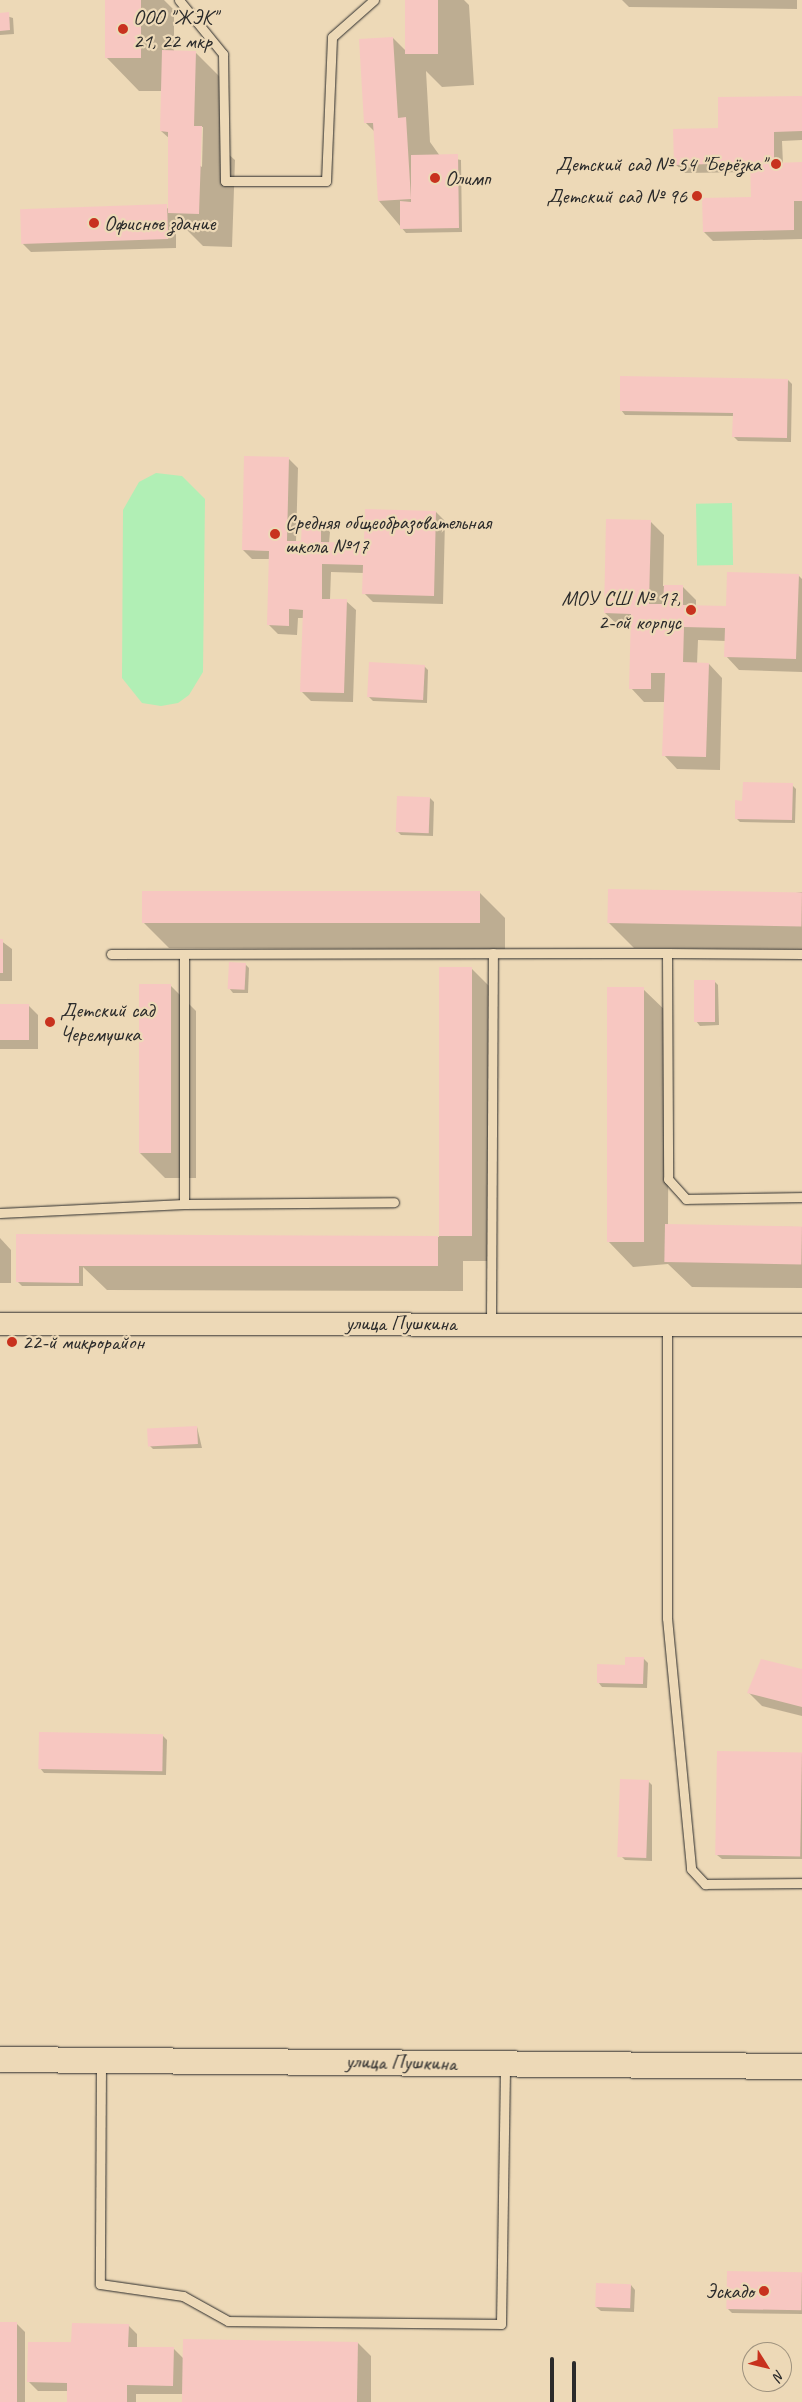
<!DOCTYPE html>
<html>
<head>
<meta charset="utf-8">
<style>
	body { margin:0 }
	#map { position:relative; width:802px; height:2402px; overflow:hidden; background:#edd9b7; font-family:Caveat,sans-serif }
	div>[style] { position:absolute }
	.green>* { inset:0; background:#b1efb5; transform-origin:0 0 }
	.shadow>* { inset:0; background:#0003 }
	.building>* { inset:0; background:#f7c7c1; transform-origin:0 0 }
	.roads { filter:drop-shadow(0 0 1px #2b2b2b) drop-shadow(0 0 1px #2b2b2b) }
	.service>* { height:9px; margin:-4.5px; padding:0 4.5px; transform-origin:4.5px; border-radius:4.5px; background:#edd9b7 }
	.tertiary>* { height:22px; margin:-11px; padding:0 11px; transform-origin:11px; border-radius:11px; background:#edd9b7 }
	.secondary>* { height:25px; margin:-12.5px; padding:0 12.5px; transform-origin:12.5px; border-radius:12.5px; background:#edd9b7 }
	.rail>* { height:4px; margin:-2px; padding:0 2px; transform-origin:2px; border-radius:2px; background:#2b2b2b }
	.dots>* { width:14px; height:14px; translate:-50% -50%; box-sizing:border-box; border:2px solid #edd9b7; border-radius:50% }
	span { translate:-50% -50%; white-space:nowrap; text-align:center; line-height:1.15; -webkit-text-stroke:4.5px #edd9b7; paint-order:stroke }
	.poi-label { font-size:21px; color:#2b2b2b }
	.left { translate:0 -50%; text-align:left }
	.right { translate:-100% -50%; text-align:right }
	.street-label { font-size:21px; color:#2b2b2b }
	.north { position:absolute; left:742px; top:2342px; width:50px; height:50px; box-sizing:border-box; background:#edd9b7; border:1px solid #9f937f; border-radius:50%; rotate:126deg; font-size:14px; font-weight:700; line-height:20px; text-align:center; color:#2b2b2b }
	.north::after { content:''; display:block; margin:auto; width:18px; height:22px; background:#c8321e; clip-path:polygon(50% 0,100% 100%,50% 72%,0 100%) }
</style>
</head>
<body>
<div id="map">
	<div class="green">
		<div style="clip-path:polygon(156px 473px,182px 476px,205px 499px,203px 672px,189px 695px,178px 703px,161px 706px,142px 703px,122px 678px,123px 510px,139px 482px)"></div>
		<div style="left:732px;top:503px;width:62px;height:36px;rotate:89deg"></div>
	</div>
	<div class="shadow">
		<div style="clip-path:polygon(evenodd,106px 0,164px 0,174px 10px,174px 52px,196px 53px,229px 86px,227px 153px,235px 160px,232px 247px,203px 246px,176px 219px,176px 248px,31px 252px,22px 243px,169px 208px,170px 139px,161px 131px,162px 91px,139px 91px,106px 57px,106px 0,201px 127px,203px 127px,202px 167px,199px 165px,201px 127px)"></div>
		<div style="clip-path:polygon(406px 0,464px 0,469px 5px,474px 85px,442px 87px,426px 71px,430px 142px,440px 156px,461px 160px,462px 232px,406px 233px,379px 201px,375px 132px,365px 122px,393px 38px,409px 54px)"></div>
		<div style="clip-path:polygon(622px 0,797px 0,797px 9px,629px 7px)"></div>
		<div style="clip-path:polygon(0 14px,13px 18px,14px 34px,0 35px)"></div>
		<div style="clip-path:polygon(802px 98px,802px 140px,782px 141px,783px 164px,802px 164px,802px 239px,713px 241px,704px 232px,752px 198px,752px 172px,685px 173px,675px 164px,720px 130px)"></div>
		<div style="clip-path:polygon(788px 380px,792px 384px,791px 442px,738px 441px,734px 437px,734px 416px,625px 415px,621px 410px)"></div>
		<div style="clip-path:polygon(289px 459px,298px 468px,296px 542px,302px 542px,321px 523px,330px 532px,329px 543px,366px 544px,436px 512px,445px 521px,443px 604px,373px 602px,364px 593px,364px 573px,331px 572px,330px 600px,346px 601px,356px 610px,353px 702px,311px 701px,302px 692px,304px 618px,298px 618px,297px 635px,278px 634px,269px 625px,270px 559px,252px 559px,243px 550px)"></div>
		<div style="clip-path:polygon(651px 522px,664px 535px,663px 586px,683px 587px,696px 600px,696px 607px,728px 608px,798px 575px,802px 579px,802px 672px,739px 670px,726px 656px,726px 641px,698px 640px,697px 664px,709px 664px,722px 678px,720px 770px,677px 769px,664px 755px,665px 702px,644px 702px,631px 688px,632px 627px,619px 626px,605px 613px)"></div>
		<div style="clip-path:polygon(424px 666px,428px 670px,427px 703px,373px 701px,369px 697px)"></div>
		<div style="clip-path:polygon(792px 785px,796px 789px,795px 823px,740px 822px,736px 818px,744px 802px)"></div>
		<div style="clip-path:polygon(430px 798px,434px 802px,433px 836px,401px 835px,397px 831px)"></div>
		<div style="clip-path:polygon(802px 892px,802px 949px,634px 948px,608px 922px)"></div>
		<div style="clip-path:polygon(480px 893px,505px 918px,505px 949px,169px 948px,144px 923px)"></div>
		<div style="clip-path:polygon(0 940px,12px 949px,12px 981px,0 981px)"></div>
		<div style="clip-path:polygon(245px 964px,249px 968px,248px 993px,233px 993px,229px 988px)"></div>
		<div style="clip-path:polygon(441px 968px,471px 968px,497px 994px,496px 1261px,463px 1261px,463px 1291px,107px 1290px,83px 1267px,83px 1286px,22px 1286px,18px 1282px,81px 1237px,439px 1237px)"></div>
		<div style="clip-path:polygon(714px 981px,718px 985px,719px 1025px,700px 1026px,696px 1021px)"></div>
		<div style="clip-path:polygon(171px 986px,196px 1011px,196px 1178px,165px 1178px,140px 1153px)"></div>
		<div style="clip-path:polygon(643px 989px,669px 1014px,668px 1226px,802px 1227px,802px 1288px,692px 1287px,668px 1264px,633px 1267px,608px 1241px)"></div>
		<div style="clip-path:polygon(0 1006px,29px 1006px,38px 1015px,38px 1049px,0 1049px)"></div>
		<div style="clip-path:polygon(0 1238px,11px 1250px,11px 1283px,0 1283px)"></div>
		<div style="clip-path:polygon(197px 1427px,202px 1448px,153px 1449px,149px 1445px)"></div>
		<div style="clip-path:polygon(643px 1658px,648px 1663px,647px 1688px,602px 1687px,598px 1682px)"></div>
		<div style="clip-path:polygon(802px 1671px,802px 1716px,762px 1706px,748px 1692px)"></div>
		<div style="clip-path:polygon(163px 1736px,167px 1740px,166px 1775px,44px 1773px,40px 1768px)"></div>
		<div style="clip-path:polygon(802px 1753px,802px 1859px,722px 1859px,717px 1855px)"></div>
		<div style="clip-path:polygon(648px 1781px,652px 1785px,652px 1861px,625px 1860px,621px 1856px)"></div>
		<div style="clip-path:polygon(802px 2273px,802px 2314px,732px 2313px,728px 2309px)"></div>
		<div style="clip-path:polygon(631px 2285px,635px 2290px,634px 2312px,601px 2311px,596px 2307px)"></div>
		<div style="clip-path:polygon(0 2323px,16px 2323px,25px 2332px,25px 2402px,0 2402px)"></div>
		<div style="clip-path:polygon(128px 2325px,137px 2334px,137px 2348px,174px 2349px,184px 2359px,357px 2342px,371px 2356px,371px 2402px,184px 2402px,184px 2394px,136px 2394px,136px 2402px,68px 2402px,69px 2391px,38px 2391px,29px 2382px,73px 2344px)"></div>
	</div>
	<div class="building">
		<div style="left:105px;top:0;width:36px;height:58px"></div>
		<div style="left:405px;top:0;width:33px;height:54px"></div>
		<div style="clip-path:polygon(9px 12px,10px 30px,0 31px,0 13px)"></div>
		<div style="clip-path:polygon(393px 37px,398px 118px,406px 117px,411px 199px,378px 201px,373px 123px,364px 123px,359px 39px)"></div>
		<div style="clip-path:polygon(162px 50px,196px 51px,194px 126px,202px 126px,199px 214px,168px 213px,168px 132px,160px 131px)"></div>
		<div style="clip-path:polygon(802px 96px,802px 131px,774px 132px,774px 163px,802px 162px,802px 201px,794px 201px,794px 230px,703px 232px,702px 198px,751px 197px,750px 163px,674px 165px,673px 129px,718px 128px,718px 97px)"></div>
		<div style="clip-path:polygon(458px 154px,459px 228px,400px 229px,400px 201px,411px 202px,411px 155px)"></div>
		<div style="left:167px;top:204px;width:35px;height:147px;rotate:88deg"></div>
		<div style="clip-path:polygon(620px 376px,788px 379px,787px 438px,732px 437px,733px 413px,620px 411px)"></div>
		<div style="clip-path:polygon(244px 456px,289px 457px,287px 541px,301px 541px,302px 522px,321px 522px,321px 542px,364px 543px,365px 509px,436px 511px,434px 596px,362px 594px,363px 565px,322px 564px,322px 599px,347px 599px,344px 693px,300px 692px,303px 610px,289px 609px,289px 626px,267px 625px,269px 551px,242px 550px)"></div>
		<div style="clip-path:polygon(606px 519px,651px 520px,649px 604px,663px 604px,664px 585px,683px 585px,683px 605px,726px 606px,727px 572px,799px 574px,796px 659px,724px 657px,725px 628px,684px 627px,683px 662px,709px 663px,706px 757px,662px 756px,665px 673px,651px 673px,651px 689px,629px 689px,631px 614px,604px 613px)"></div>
		<div style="left:369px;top:662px;width:56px;height:35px;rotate:3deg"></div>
		<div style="clip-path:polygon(743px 782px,793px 783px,792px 820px,735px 819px,735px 800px,742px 801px)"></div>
		<div style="left:397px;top:796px;width:33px;height:36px;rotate:2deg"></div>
		<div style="left:608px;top:889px;width:194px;height:34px;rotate:1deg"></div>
		<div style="left:142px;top:891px;width:338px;height:32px"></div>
		<div style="left:0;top:939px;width:3px;height:34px"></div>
		<div style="left:229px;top:962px;width:17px;height:27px;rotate:3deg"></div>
		<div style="left:439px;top:967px;width:33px;height:269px"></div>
		<div style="left:694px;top:980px;width:21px;height:42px"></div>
		<div style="left:139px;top:984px;width:32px;height:169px"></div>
		<div style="left:607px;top:987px;width:37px;height:255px"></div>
		<div style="left:0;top:1004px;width:29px;height:36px"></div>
		<div style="left:665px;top:1224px;width:137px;height:38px;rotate:1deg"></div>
		<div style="clip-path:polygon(16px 1234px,438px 1236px,438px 1266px,79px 1266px,79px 1283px,16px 1282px)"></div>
		<div style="left:197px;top:1426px;width:18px;height:50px;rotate:87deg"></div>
		<div style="clip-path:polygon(625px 1657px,644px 1657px,643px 1684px,597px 1683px,597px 1664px,625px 1665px)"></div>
		<div style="clip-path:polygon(761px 1659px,802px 1669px,802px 1707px,747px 1693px)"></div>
		<div style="left:39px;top:1732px;width:124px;height:37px;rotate:1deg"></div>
		<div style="left:717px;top:1751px;width:85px;height:104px;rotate:1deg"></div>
		<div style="left:620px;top:1779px;width:29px;height:78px;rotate:2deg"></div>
		<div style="left:727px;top:2271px;width:75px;height:38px;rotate:1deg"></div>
		<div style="left:596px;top:2283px;width:35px;height:24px;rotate:2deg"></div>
		<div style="left:0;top:2322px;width:17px;height:80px"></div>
		<div style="clip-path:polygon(72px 2323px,129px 2324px,128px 2347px,174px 2347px,173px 2386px,127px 2385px,127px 2402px,67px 2402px,67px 2383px,27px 2382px,28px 2342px,71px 2342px)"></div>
		<div style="left:183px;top:2339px;width:175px;height:63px;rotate:1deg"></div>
	</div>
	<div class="roads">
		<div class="service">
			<div style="left:179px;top:0;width:70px;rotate:50.8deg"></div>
			<div style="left:223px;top:54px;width:127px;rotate:89.1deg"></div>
			<div style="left:225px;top:181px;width:101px"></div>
			<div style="left:326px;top:181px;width:144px;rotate:-87.6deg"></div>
			<div style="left:332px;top:37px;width:56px;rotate:-41.4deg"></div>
			<div style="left:111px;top:954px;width:556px;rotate:-0.1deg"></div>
			<div style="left:802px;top:954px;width:135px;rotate:-179.6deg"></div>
			<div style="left:667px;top:953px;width:226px;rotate:89.7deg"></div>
			<div style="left:668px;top:1179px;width:27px;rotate:48deg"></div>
			<div style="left:686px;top:1199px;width:116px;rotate:-1deg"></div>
			<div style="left:184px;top:1204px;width:250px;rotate:-90deg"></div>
			<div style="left:0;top:1213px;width:184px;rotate:-2.8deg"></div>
			<div style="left:184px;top:1204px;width:210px;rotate:-0.5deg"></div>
			<div style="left:491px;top:1323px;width:370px;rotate:-89.7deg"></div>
			<div style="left:667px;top:1326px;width:292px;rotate:90deg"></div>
			<div style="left:667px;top:1618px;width:252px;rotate:84.5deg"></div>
			<div style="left:691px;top:1869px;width:21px;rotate:47deg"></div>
			<div style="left:705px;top:1884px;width:97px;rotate:-0.6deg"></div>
			<div style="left:101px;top:2062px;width:222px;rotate:90.3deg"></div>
			<div style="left:100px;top:2284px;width:84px;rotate:8.2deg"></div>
			<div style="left:183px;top:2296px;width:51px;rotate:29.1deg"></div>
			<div style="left:228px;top:2321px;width:273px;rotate:0.6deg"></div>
			<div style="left:501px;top:2324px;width:259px;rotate:-89.1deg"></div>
		</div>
		<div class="tertiary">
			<div style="left:0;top:1324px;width:802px;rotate:0.07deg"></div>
		</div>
		<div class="secondary">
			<div style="left:0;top:2059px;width:802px;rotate:0.5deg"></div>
		</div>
	</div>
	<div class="rail">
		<div style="left:552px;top:2402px;width:43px;rotate:-90deg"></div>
		<div style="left:574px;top:2402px;width:39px;rotate:-90deg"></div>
	</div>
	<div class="dots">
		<div style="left:123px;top:29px;background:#c8321e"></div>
		<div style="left:776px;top:164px;background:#c8321e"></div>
		<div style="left:435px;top:178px;background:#c8321e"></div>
		<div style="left:697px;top:196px;background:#c8321e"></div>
		<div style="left:94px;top:223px;background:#c8321e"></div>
		<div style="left:275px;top:534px;background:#c8321e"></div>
		<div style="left:691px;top:610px;background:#c8321e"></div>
		<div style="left:50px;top:1022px;background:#c8321e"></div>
		<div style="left:12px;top:1342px;background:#c8321e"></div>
		<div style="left:764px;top:2291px;background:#c8321e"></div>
	</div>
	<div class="poi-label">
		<span class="left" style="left:133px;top:29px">ООО "ЖЭК"<br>21, 22 мкр</span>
		<span class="right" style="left:766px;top:164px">Детский сад № 54 "Берёзка"</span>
		<span class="left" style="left:445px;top:178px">Олимп</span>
		<span class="right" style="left:687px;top:196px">Детский сад № 96</span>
		<span class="left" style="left:104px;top:223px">Офисное здание</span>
		<span class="left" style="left:285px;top:534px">Средняя общеобразовательная<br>школа №17</span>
		<span class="right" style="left:681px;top:610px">МОУ СШ № 17,<br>2-ой корпус</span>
		<span class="left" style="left:60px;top:1022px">Детский сад<br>Черемушка</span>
		<span class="left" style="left:22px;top:1342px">22-й микрорайон</span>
		<span class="right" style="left:754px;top:2291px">Эскадо</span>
	</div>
	<div class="street-label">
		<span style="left:401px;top:1323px">улица Пушкина</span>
		<span style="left:401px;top:2062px;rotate:1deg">улица Пушкина</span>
	</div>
	<div class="north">N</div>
</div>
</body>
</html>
